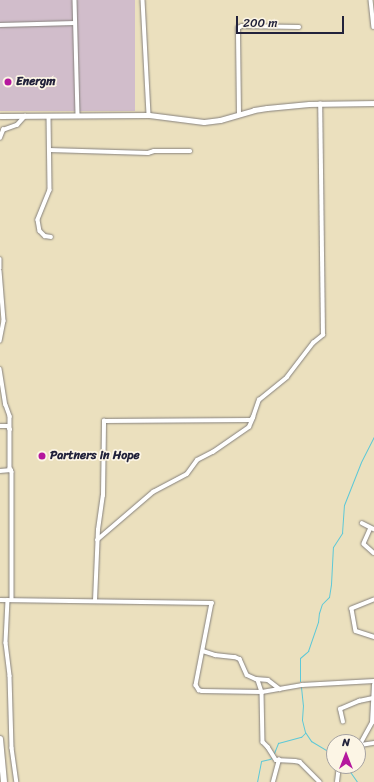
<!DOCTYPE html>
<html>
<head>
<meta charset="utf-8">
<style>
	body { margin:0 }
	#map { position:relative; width:374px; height:782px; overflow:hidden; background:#ebe0be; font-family:Sriracha,sans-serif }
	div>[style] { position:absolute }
	.industrial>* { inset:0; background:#d1bdcb; transform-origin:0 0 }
	.stream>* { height:1px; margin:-0.5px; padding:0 0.5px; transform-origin:0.5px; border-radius:0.5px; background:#5dc8d7 }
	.roads { filter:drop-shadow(0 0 1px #86817c) drop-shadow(0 0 1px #86817c) }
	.street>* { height:3.5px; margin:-1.75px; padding:0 1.75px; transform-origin:1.75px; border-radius:1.75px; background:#fff }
	.secondary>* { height:5px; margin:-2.5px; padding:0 2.5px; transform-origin:2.5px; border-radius:2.5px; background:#fff }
	.highway>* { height:6px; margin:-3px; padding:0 3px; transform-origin:3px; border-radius:3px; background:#fff }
	.dots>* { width:11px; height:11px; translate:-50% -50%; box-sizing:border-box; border:2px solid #fcf5e5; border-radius:50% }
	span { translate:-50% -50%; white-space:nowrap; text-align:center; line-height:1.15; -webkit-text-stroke:3.5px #fcf5e5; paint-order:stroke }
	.poi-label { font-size:12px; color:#22223b; font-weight:700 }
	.left { translate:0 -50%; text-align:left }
	.north { position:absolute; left:326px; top:734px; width:40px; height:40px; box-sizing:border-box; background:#fcf5e5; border:1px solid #a5a1a1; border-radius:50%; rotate:0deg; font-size:11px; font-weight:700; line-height:16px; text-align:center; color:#22223b }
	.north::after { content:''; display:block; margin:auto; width:14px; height:18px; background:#b5179e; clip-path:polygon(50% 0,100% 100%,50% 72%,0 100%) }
	.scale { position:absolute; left:236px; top:16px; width:108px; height:18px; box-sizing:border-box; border:2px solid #22223b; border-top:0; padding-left:5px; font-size:12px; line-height:14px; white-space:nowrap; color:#22223b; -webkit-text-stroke:3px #fcf5e5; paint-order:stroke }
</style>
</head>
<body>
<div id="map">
	<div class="industrial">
		<div style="left:0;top:0;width:135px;height:111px"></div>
	</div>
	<div class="stream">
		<div style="left:300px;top:681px;width:23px;rotate:-90deg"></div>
		<div style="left:300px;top:658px;width:11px;rotate:-41deg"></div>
		<div style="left:308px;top:651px;width:31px;rotate:-71deg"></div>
		<div style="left:318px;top:622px;width:9px;rotate:-84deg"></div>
		<div style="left:319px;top:613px;width:9px;rotate:-72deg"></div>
		<div style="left:322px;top:604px;width:10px;rotate:-45deg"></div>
		<div style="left:329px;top:597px;width:13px;rotate:-81deg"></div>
		<div style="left:331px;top:584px;width:37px;rotate:-87deg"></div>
		<div style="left:333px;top:547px;width:17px;rotate:-57deg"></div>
		<div style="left:342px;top:533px;width:28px;rotate:-86deg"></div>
		<div style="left:344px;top:505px;width:46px;rotate:-68.4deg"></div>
		<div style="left:361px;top:462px;width:28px;rotate:-63deg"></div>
		<div style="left:301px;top:687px;width:18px;rotate:84deg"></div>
		<div style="left:303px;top:705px;width:15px;rotate:94deg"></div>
		<div style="left:302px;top:720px;width:12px;rotate:76deg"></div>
		<div style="left:305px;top:732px;width:11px;rotate:56deg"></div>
		<div style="left:311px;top:741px;width:27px;rotate:31deg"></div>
		<div style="left:274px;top:753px;width:11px;rotate:-68deg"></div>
		<div style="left:278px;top:743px;width:24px;rotate:-15deg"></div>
		<div style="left:301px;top:737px;width:6px;rotate:-45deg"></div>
		<div style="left:346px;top:766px;width:19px;rotate:55deg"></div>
		<div style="left:257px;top:782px;width:21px;rotate:-79deg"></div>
		<div style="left:261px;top:761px;width:9px;rotate:-13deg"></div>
		<div style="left:270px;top:759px;width:4px;rotate:-45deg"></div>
	</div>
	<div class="roads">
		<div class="street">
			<div style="left:75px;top:0;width:115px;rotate:88.5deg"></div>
			<div style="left:143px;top:0;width:115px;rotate:87deg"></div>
			<div style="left:371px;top:0;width:27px;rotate:84deg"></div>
			<div style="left:0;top:25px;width:75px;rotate:-1.5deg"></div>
			<div style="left:239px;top:115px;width:87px;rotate:-90.7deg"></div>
			<div style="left:238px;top:28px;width:4px;rotate:-27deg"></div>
			<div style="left:242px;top:26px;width:57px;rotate:1deg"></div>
			<div style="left:49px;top:116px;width:74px;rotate:89.2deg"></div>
			<div style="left:50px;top:190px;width:32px;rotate:112deg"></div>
			<div style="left:38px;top:220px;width:11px;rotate:80deg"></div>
			<div style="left:40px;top:231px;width:7px;rotate:45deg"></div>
			<div style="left:45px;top:236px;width:6px;rotate:9deg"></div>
			<div style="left:0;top:138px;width:9px;rotate:-69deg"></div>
			<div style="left:3px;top:130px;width:15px;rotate:-20deg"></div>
			<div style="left:17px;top:125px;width:12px;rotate:-48deg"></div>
			<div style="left:49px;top:150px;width:99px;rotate:1.7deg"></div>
			<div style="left:148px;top:153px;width:6px;rotate:-18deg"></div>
			<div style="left:154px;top:151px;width:36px"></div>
			<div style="left:0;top:259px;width:9px;rotate:90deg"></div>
			<div style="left:0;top:271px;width:50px;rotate:85.4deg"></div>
			<div style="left:4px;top:321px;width:20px;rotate:101deg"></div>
			<div style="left:0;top:369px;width:36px;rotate:81deg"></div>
			<div style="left:6px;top:405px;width:12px;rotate:70deg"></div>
			<div style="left:10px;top:416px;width:13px;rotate:90deg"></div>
			<div style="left:0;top:426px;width:8px"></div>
			<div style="left:8px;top:426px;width:4px;rotate:56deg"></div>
			<div style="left:10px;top:429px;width:39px;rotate:90deg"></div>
			<div style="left:10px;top:468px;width:4px;rotate:63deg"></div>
			<div style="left:12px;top:472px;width:128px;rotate:90deg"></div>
			<div style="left:0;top:471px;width:11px;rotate:-5deg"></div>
			<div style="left:362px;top:523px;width:13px;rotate:27deg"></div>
			<div style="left:371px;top:528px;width:17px;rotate:114deg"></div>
			<div style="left:364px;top:544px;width:13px;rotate:42deg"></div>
			<div style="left:97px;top:540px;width:74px;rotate:-40.6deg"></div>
			<div style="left:153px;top:492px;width:38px;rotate:-28deg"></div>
			<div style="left:187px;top:474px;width:17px;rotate:-54deg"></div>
			<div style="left:197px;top:460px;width:18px;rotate:-27deg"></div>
			<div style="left:213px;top:452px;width:44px;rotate:-34.8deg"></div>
			<div style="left:249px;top:427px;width:10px;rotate:-66deg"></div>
			<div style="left:0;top:600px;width:212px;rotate:0.8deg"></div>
			<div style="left:212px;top:603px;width:84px;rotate:101deg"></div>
			<div style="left:196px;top:685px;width:6px;rotate:59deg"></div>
			<div style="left:199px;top:690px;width:3px;rotate:18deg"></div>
			<div style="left:202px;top:691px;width:60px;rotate:1deg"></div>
			<div style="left:262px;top:692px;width:41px;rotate:-9.9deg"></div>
			<div style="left:302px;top:685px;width:72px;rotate:-3.2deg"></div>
			<div style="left:8px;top:600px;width:43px;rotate:92.7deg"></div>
			<div style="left:6px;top:643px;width:33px;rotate:83deg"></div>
			<div style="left:10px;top:676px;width:72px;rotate:88.4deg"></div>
			<div style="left:12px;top:748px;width:34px;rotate:82deg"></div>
			<div style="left:374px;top:600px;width:24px;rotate:158deg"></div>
			<div style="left:352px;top:609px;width:22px;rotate:80deg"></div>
			<div style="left:356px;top:631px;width:19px;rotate:18deg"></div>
			<div style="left:95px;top:601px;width:71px;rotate:-87.6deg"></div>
			<div style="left:98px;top:530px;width:34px;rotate:-82deg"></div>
			<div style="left:103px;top:496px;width:75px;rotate:-89.2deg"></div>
			<div style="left:104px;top:421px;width:147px;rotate:-0.4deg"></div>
			<div style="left:251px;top:420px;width:4px;rotate:-56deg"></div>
			<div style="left:253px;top:417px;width:18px;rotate:-71deg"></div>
			<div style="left:259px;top:400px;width:36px;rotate:-39deg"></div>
			<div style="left:287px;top:377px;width:43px;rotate:-52.6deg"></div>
			<div style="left:313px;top:343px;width:13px;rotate:-39deg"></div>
			<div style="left:323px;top:335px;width:231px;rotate:-90.7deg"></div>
			<div style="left:203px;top:651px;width:13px;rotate:18deg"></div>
			<div style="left:215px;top:655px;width:20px;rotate:6deg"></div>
			<div style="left:235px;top:657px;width:5px;rotate:22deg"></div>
			<div style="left:240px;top:659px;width:17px;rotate:66deg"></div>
			<div style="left:247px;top:675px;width:12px;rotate:24deg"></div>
			<div style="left:258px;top:680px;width:13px;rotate:72deg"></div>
			<div style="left:262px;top:692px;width:50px;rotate:88.9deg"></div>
			<div style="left:263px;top:742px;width:7px;rotate:45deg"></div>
			<div style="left:268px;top:747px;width:15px;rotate:58deg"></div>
			<div style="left:276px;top:760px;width:19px;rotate:3deg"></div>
			<div style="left:295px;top:761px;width:5px;rotate:11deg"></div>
			<div style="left:300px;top:762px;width:28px;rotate:45deg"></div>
			<div style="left:256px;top:679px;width:12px;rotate:5deg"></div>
			<div style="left:268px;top:680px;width:15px;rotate:37deg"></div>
			<div style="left:343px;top:722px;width:13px;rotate:-103deg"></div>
			<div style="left:340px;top:709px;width:21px;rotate:-23deg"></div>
			<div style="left:359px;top:701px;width:14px;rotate:-12deg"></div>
			<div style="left:361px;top:745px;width:13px;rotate:-9deg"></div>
			<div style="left:358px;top:748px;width:29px;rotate:-61deg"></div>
			<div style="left:372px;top:723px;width:38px;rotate:-87deg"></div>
			<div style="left:273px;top:782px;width:23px;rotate:-75deg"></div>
			<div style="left:337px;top:782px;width:16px;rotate:-83deg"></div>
		</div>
		<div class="secondary">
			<div style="left:0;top:116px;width:149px;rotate:-0.4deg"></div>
			<div style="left:149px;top:115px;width:55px;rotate:7.3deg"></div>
			<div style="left:204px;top:122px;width:16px;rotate:-7deg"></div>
			<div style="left:220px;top:120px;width:35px;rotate:-16deg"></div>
			<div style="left:254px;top:110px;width:13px;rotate:-9deg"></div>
			<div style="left:267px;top:108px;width:42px;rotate:-5.4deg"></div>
			<div style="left:309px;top:104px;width:65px;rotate:-0.9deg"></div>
		</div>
		<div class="highway">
			<div style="left:0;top:739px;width:43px;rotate:84.7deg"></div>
		</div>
	</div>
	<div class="dots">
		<div style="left:8px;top:82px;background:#b5179e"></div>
		<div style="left:42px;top:456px;background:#b5179e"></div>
	</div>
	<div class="poi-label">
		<span class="left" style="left:16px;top:82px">Energm</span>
		<span class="left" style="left:50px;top:456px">Partners in Hope</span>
	</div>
	<div class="north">N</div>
	<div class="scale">200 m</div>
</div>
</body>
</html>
